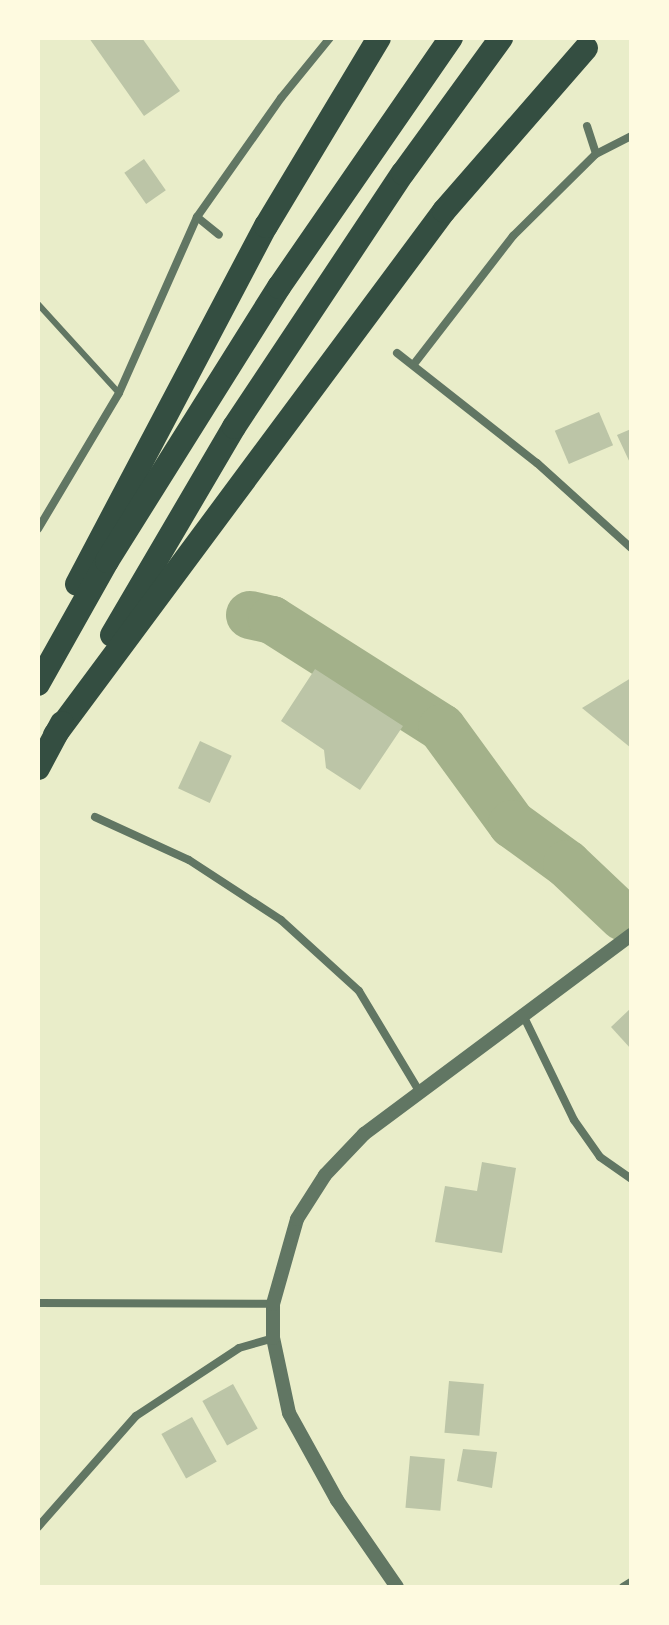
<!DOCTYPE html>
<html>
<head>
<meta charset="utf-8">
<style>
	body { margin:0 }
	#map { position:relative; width:669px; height:1625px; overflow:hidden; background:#e9edc9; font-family:"Open Sans",sans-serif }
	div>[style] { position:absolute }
	.river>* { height:48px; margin:-24px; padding:0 24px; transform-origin:24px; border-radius:24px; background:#a3b18a }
	.building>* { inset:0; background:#bcc5a7; transform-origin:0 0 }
	.service>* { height:6px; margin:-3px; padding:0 3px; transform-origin:3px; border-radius:3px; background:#617663 }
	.minor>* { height:8px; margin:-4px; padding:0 4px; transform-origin:4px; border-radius:4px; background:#617663 }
	.tertiary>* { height:14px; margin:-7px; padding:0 7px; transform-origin:7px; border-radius:7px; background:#617663 }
	.motorway>* { height:24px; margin:-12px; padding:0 12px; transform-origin:12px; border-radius:12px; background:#344e41 }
	span { translate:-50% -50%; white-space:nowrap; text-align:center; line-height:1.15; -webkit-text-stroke:6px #fefae0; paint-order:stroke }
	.frame { position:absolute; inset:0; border:40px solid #fefae0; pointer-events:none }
</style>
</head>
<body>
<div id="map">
	<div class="river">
		<div style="left:250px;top:615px;width:23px;rotate:13deg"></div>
		<div style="left:272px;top:620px;width:201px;rotate:32.4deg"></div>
		<div style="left:442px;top:728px;width:119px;rotate:53.9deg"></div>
		<div style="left:512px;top:824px;width:68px;rotate:36deg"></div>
		<div style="left:567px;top:864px;width:77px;rotate:43.4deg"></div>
	</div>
	<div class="building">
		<div style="clip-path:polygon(89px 38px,142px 38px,180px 91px,144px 116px)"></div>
		<div style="left:144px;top:159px;width:38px;height:24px;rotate:55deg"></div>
		<div style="left:599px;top:412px;width:36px;height:48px;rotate:67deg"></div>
		<div style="clip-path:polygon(631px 429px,631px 465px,617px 435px)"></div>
		<div style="clip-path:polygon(315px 669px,403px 726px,360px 790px,326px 768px,324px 750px,281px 721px)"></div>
		<div style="clip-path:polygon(631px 678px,631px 748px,582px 708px)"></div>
		<div style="left:200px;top:741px;width:35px;height:52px;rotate:25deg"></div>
		<div style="clip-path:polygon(631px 1008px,631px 1049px,611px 1027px)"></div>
		<div style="clip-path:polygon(482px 1162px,516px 1168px,502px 1253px,435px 1242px,445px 1186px,477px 1191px)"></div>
		<div style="left:449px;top:1381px;width:35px;height:52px;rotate:5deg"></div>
		<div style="left:233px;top:1384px;width:51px;height:35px;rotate:61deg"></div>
		<div style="left:192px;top:1417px;width:51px;height:35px;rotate:61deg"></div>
		<div style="clip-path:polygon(463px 1449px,497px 1452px,492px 1488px,457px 1481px)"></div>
		<div style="left:410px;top:1456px;width:35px;height:52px;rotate:5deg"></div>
	</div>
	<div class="service">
		<div style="left:38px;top:304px;width:120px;rotate:47.7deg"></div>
	</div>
	<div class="minor">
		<div style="left:587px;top:126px;width:29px;rotate:72deg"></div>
		<div style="left:197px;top:217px;width:28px;rotate:39deg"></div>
		<div style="left:397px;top:353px;width:178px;rotate:38.2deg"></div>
		<div style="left:537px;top:463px;width:127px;rotate:42.1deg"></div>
		<div style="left:414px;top:364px;width:162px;rotate:-52.3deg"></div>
		<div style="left:513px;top:236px;width:117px;rotate:-44.7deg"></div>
		<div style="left:596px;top:154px;width:39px;rotate:-27deg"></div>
		<div style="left:38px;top:529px;width:158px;rotate:-59.2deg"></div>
		<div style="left:119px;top:393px;width:193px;rotate:-66.1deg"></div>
		<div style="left:197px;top:217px;width:146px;rotate:-54.8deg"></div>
		<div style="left:281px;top:98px;width:77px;rotate:-50.8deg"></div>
		<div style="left:95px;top:817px;width:103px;rotate:24.6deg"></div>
		<div style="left:189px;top:860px;width:110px;rotate:33.1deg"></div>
		<div style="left:281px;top:920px;width:105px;rotate:42.3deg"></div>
		<div style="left:359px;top:991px;width:114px;rotate:59deg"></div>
		<div style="left:522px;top:1013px;width:119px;rotate:64.1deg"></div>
		<div style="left:574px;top:1120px;width:45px;rotate:54.9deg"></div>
		<div style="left:600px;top:1157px;width:38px;rotate:35deg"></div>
		<div style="left:38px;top:1303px;width:235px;rotate:0.2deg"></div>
		<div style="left:38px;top:1527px;width:148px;rotate:-48.6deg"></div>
		<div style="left:136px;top:1416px;width:123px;rotate:-33.4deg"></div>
		<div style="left:239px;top:1348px;width:35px;rotate:-16deg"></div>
		<div style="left:623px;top:1587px;width:9px;rotate:-32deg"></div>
	</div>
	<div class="tertiary">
		<div style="left:397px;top:1587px;width:106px;rotate:-124.6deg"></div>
		<div style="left:337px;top:1500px;width:99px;rotate:-118.9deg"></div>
		<div style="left:289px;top:1413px;width:77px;rotate:-102deg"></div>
		<div style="left:273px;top:1338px;width:34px;rotate:-90deg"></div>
		<div style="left:273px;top:1304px;width:88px;rotate:-74.2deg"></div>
		<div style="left:297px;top:1219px;width:52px;rotate:-57.5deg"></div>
		<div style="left:325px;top:1175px;width:57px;rotate:-46.4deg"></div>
		<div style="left:364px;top:1134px;width:333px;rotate:-36.7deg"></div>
	</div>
	<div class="motorway">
		<div style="left:77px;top:584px;width:405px;rotate:-62.2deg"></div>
		<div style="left:266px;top:226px;width:219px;rotate:-59deg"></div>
		<div style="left:112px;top:635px;width:241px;rotate:-59.6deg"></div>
		<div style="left:234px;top:427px;width:305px;rotate:-56.4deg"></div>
		<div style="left:403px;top:173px;width:167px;rotate:-54deg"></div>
		<div style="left:38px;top:684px;width:141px;rotate:-60.7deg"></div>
		<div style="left:107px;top:561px;width:324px;rotate:-57.9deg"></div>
		<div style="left:279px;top:287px;width:303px;rotate:-55.4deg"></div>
		<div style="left:55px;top:735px;width:653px;rotate:-53.41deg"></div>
		<div style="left:444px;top:211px;width:216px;rotate:-48.9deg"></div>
		<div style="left:38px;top:768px;width:51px;rotate:-61.9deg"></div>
	</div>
	<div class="frame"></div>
</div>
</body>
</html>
